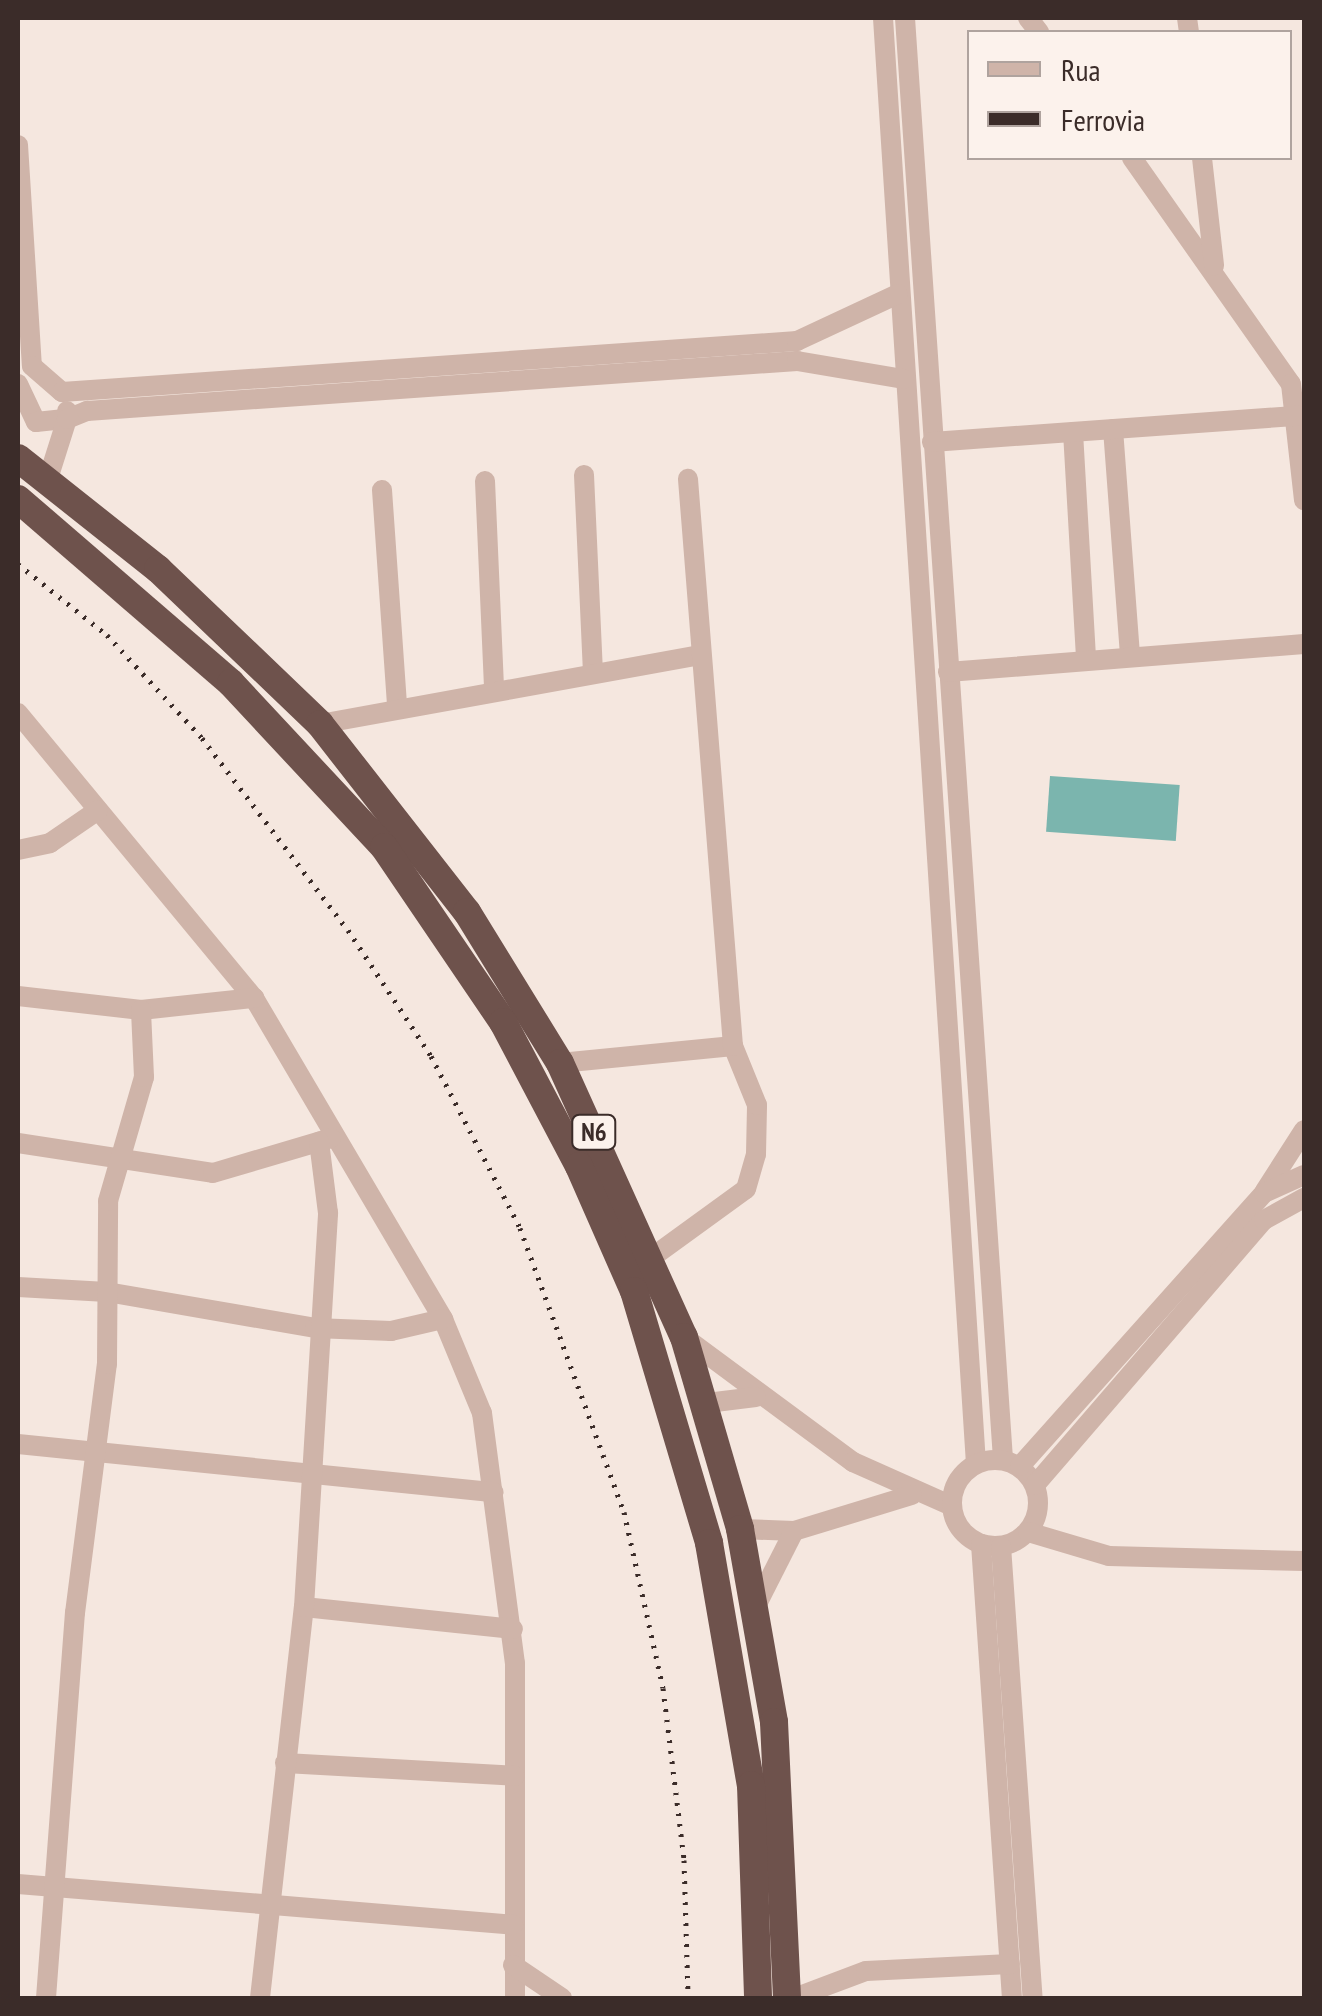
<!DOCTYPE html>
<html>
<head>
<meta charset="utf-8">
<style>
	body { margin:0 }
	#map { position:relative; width:1322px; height:2016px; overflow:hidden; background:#f5e7df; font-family:"PT Sans Narrow",sans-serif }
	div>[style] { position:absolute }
	.water>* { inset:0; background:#7bb5ae; transform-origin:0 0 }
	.minor>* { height:20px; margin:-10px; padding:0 10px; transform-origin:10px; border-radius:10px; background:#cfb4a9 }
	.minor>.ring { margin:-10px; padding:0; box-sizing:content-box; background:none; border:20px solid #cfb4a9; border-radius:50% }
	.trunk>* { height:28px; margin:-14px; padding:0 14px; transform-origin:14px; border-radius:14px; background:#6e524c }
	.rail>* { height:5px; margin-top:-2.5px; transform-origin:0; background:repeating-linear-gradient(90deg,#3b2c29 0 2.5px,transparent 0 10.5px) }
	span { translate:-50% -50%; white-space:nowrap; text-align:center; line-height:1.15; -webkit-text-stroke:8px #fcf2ec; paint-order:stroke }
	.shield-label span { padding:2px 8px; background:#fcf2ec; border:2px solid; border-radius:8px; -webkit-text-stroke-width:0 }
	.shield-label { font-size:25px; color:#3b2c29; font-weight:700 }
	.frame { position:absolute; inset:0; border:20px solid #3b2c29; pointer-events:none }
	.legend { position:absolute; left:967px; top:30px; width:325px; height:130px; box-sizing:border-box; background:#fcf2ec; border:2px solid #afa39e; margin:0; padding:12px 18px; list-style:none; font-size:30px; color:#3b2c29 }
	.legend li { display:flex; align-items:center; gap:20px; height:50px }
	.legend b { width:50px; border:2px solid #afa39e }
</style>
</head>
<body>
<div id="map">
	<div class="water">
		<div style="left:1050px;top:776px;width:130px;height:56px;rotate:4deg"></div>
	</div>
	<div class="minor">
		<div style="left:883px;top:18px;width:1448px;rotate:86.32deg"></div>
		<div style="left:905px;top:18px;width:1445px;rotate:86.11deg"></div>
		<div style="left:1028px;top:18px;width:18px;rotate:52deg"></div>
		<div style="left:1187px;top:18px;width:14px;rotate:82deg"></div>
		<div style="left:18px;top:145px;width:221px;rotate:86.4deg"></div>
		<div style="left:32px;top:366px;width:40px;rotate:41deg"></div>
		<div style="left:62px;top:392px;width:737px;rotate:-3.97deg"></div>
		<div style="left:797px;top:341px;width:111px;rotate:-25deg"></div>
		<div style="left:1132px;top:158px;width:276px;rotate:54.9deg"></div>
		<div style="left:1291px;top:384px;width:117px;rotate:83.6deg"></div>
		<div style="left:1202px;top:158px;width:108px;rotate:83.6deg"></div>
		<div style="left:18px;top:384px;width:42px;rotate:64.7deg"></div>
		<div style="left:36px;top:422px;width:31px;rotate:-6deg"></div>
		<div style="left:67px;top:419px;width:8px;rotate:-90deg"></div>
		<div style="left:1113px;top:429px;width:228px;rotate:85.7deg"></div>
		<div style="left:1073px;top:432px;width:228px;rotate:86.7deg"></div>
		<div style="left:932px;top:442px;width:367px;rotate:-4.1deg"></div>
		<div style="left:584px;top:475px;width:198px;rotate:87.4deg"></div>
		<div style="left:485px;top:481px;width:209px;rotate:87.5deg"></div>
		<div style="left:47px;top:482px;width:66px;rotate:-72.4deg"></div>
		<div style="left:67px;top:419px;width:22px;rotate:-22deg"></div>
		<div style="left:87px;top:411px;width:712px;rotate:-4.03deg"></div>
		<div style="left:797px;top:361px;width:108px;rotate:9.6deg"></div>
		<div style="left:382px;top:490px;width:217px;rotate:86deg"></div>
		<div style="left:948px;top:672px;width:357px;rotate:-4.5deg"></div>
		<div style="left:18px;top:713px;width:370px;rotate:50.4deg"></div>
		<div style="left:254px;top:998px;width:373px;rotate:59.5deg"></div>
		<div style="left:443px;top:1319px;width:102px;rotate:67.5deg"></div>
		<div style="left:482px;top:1413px;width:252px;rotate:82.5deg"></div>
		<div style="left:515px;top:1663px;width:335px;rotate:90deg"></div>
		<div style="left:320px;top:724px;width:387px;rotate:-10.3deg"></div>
		<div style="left:18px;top:850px;width:33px;rotate:-12deg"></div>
		<div style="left:50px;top:843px;width:58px;rotate:-34.5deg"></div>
		<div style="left:18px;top:996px;width:124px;rotate:6.5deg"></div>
		<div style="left:141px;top:1010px;width:114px;rotate:-6.1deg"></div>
		<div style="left:560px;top:1063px;width:174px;rotate:-5.6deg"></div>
		<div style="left:18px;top:1143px;width:197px;rotate:8.7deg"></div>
		<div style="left:213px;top:1173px;width:123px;rotate:-16.5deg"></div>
		<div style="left:1265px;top:1191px;width:72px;rotate:-57.4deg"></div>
		<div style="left:651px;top:1258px;width:117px;rotate:-36deg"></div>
		<div style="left:746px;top:1189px;width:36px;rotate:-74deg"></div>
		<div style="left:756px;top:1154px;width:49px;rotate:-88.8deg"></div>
		<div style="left:757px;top:1105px;width:64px;rotate:-112.1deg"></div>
		<div style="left:733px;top:1046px;width:569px;rotate:-94.54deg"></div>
		<div style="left:18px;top:1287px;width:89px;rotate:3.2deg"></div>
		<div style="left:107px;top:1292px;width:211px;rotate:9.8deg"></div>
		<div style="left:315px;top:1328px;width:76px;rotate:2.3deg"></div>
		<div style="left:391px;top:1331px;width:53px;rotate:-13deg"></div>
		<div style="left:684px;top:1337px;width:210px;rotate:36.5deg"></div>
		<div style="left:853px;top:1462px;width:108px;rotate:24deg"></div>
		<div style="left:707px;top:1403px;width:49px;rotate:-7deg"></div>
		<div style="left:18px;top:1444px;width:478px;rotate:5.8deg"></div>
		<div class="ring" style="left:952px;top:1460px;width:66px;height:66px"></div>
		<div style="left:1020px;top:1466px;width:366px;rotate:-48.2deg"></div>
		<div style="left:1264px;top:1193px;width:44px;rotate:-24.2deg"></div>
		<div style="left:1035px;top:1485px;width:350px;rotate:-49.2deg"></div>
		<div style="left:1264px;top:1220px;width:46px;rotate:-28.8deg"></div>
		<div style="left:740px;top:1529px;width:54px;rotate:2.1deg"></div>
		<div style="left:794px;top:1531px;width:123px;rotate:-17deg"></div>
		<div style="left:1028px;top:1532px;width:84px;rotate:16.5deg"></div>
		<div style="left:1109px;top:1556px;width:195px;rotate:1.5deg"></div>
		<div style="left:981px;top:1544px;width:455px;rotate:86.1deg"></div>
		<div style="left:1001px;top:1546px;width:453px;rotate:86deg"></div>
		<div style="left:756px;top:1606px;width:84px;rotate:-63.1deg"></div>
		<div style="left:304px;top:1607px;width:210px;rotate:6deg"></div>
		<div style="left:285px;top:1763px;width:230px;rotate:3.2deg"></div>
		<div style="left:18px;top:1884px;width:497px;rotate:4.7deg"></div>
		<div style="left:513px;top:1965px;width:59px;rotate:34deg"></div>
		<div style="left:46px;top:1998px;width:386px;rotate:-85.7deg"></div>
		<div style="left:75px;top:1613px;width:251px;rotate:-82.7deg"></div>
		<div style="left:107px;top:1364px;width:163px;rotate:-89.6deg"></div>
		<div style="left:108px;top:1201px;width:129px;rotate:-73.8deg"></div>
		<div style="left:144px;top:1077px;width:67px;rotate:-92.6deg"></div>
		<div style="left:260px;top:1998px;width:393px;rotate:-83.6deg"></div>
		<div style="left:304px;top:1607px;width:395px;rotate:-86.5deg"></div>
		<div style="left:328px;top:1213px;width:72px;rotate:-97.2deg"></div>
		<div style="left:794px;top:1998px;width:77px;rotate:-20.6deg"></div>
		<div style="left:866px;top:1971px;width:144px;rotate:-2.8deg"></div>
	</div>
	<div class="trunk">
		<div style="left:18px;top:458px;width:179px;rotate:38.4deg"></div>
		<div style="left:158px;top:569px;width:224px;rotate:43.7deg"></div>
		<div style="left:320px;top:724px;width:239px;rotate:52deg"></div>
		<div style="left:467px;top:912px;width:177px;rotate:58.4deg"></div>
		<div style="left:560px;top:1063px;width:301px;rotate:65.7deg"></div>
		<div style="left:684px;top:1337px;width:200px;rotate:73.7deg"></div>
		<div style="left:740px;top:1529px;width:196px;rotate:80deg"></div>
		<div style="left:774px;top:1722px;width:276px;rotate:87.3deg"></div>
		<div style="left:18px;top:499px;width:281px;rotate:40.8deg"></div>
		<div style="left:231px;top:683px;width:224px;rotate:47deg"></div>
		<div style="left:384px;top:847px;width:212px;rotate:55.8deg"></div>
		<div style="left:503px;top:1022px;width:163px;rotate:62.2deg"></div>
		<div style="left:579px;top:1166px;width:137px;rotate:66.3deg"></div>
		<div style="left:634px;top:1291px;width:263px;rotate:73.4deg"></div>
		<div style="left:709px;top:1543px;width:246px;rotate:80.2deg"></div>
		<div style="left:751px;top:1785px;width:213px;rotate:88.1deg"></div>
	</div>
	<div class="rail">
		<div style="left:18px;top:564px;width:114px;rotate:38.6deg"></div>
		<div style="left:107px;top:635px;width:140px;rotate:47.3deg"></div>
		<div style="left:202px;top:738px;width:241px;rotate:52.8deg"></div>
		<div style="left:348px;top:930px;width:151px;rotate:56.6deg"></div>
		<div style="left:431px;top:1056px;width:194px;rotate:62.6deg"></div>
		<div style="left:520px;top:1228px;width:302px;rotate:69.9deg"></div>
		<div style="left:624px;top:1512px;width:180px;rotate:77.5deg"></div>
		<div style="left:663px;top:1688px;width:173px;rotate:83deg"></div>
		<div style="left:684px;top:1860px;width:138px;rotate:88.3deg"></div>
	</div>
	<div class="shield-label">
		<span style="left:594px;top:1132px">N6</span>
	</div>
	<div class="frame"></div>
	<ul class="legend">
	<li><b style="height:12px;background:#cfb4a9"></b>Rua</li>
	<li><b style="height:12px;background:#3b2c29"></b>Ferrovia</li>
	</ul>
</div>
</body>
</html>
